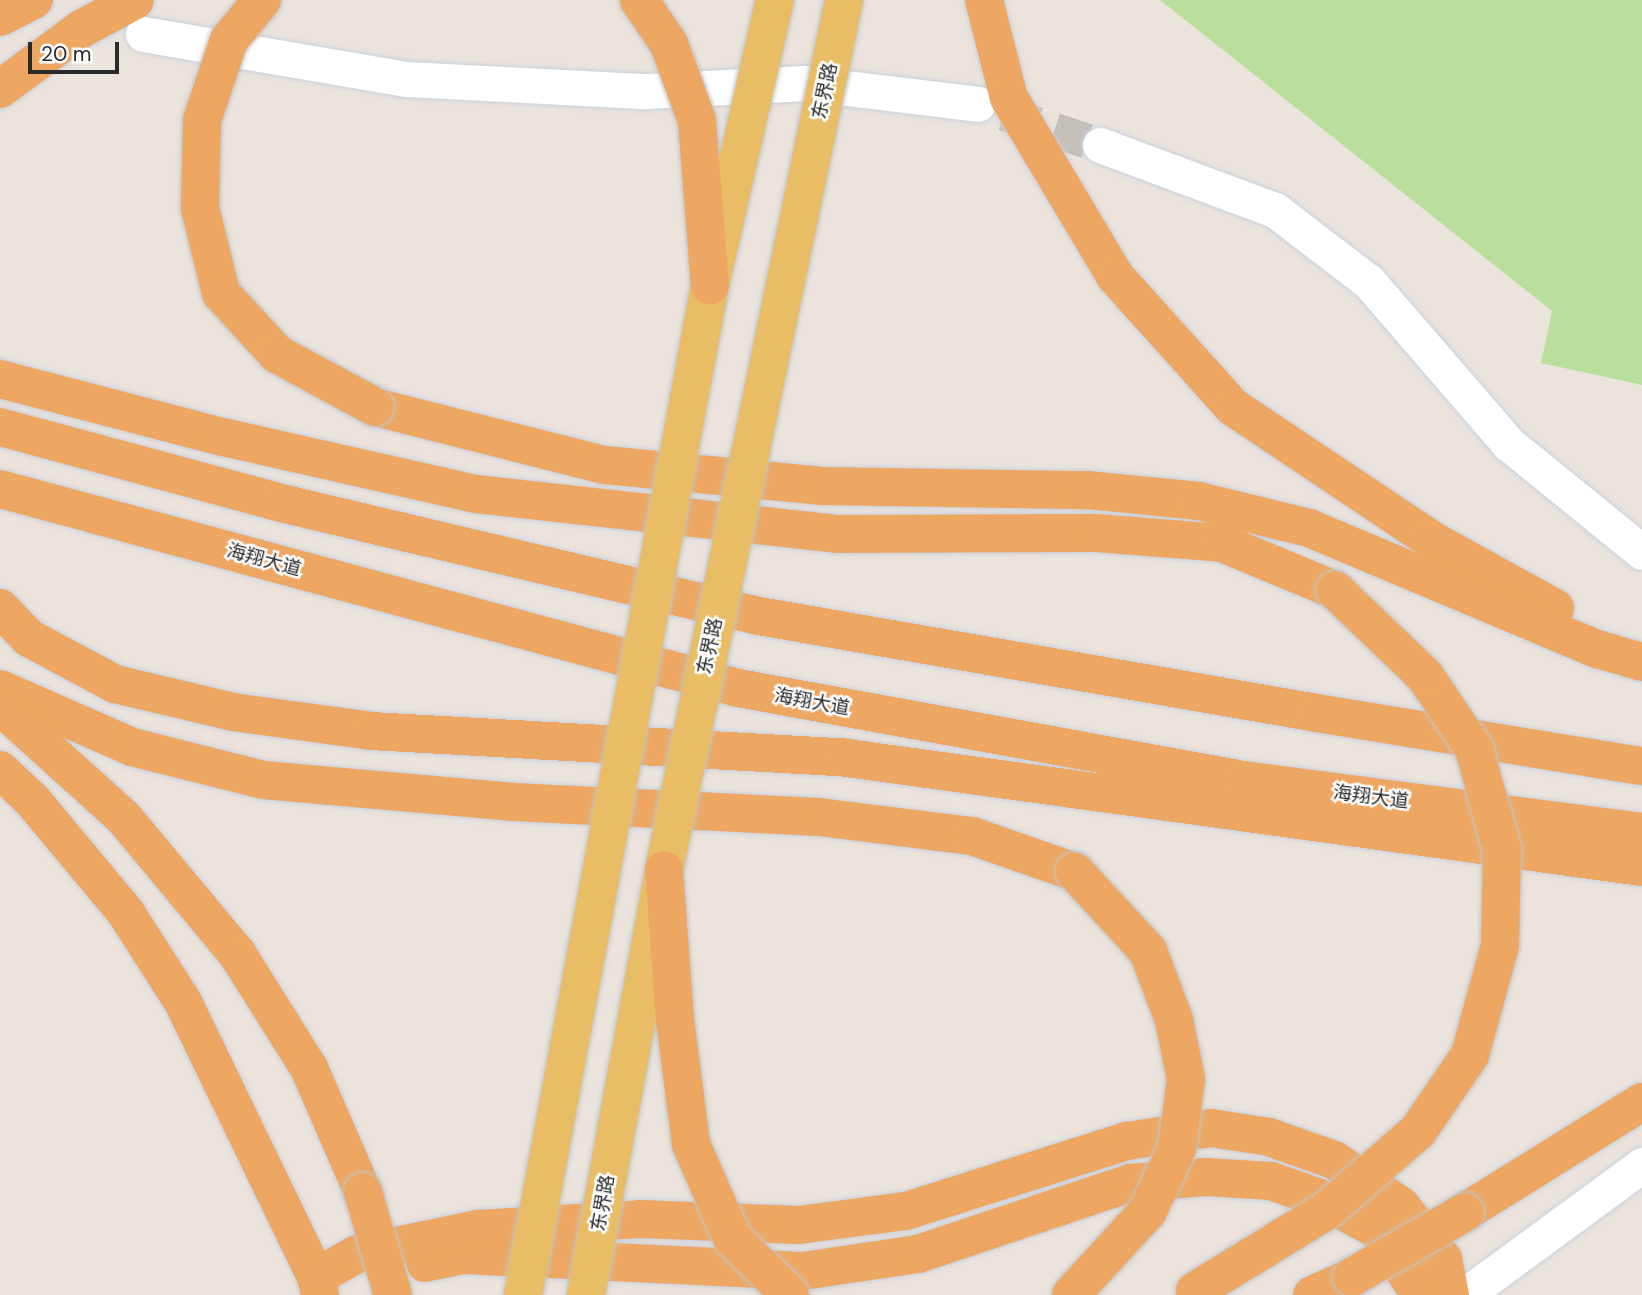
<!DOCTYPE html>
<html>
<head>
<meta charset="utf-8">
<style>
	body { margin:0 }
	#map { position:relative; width:1642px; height:1295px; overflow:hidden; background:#ebe4dd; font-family:"DM Sans","Noto Sans SC",sans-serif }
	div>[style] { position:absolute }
	.green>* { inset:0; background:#badf9d }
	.minor-tunnel>* { height:35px; margin-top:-17.5px; transform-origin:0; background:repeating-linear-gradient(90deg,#c4bfb9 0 35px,transparent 0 53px) }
	.roads { filter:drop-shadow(0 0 2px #cbd0db) drop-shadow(0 0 2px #cbd0db) }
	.minor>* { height:35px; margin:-17.5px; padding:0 17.5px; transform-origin:17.5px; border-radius:17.5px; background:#fff }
	.trunk>* { height:38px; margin:-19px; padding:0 19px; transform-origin:19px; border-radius:19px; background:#eea762 }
	.bridges { filter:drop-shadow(0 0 2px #c3c3c3) drop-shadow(0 0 2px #c3c3c3) }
	.primary-bridge>* { height:38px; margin:-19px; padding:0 19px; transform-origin:19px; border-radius:19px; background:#e8bd65 }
	.trunk-bridge>* { height:38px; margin:-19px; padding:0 19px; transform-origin:19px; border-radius:19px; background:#eea762 }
	span { translate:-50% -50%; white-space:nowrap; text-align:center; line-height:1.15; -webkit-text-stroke:5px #fff; paint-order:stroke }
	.street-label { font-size:19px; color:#2a2a2a }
	.scale { position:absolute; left:28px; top:42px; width:91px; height:32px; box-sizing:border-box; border:4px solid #2a2a2a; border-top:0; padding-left:9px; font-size:21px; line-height:24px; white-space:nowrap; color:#2a2a2a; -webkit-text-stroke:5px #fff; paint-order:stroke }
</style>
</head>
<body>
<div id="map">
	<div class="green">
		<div style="clip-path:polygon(1160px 0,1642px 0,1642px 385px,1541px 363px,1552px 311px)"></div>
	</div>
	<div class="minor-tunnel">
		<div style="left:1004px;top:113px;width:101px;rotate:18.4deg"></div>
	</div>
	<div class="roads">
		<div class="minor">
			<div style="left:143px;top:34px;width:267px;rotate:9.7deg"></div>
			<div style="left:406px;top:79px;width:241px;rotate:2.9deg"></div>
			<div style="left:647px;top:91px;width:158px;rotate:-2.9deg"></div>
			<div style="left:805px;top:83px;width:174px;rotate:6.9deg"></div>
			<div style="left:1100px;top:145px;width:187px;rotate:20.4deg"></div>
			<div style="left:1275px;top:210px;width:118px;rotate:37.5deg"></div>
			<div style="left:1369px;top:282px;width:214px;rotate:49.2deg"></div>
			<div style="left:1509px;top:444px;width:171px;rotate:39.1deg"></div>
			<div style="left:1465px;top:1295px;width:220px;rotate:-36.3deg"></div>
		</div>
		<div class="trunk">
			<div style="left:984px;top:0;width:101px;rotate:75.7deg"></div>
			<div style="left:1009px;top:98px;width:207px;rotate:59.2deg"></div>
			<div style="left:1115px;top:276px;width:176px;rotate:48deg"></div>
			<div style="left:1233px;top:407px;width:237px;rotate:33.8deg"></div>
			<div style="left:1430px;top:539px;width:143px;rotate:28.9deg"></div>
			<div style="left:0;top:17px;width:38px;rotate:-27deg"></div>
			<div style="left:0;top:89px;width:101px;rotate:-36.5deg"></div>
			<div style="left:81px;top:29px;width:61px;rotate:-28.2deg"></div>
			<div style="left:0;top:379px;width:230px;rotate:14.6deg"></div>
			<div style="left:223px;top:437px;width:259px;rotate:12.7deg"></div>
			<div style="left:476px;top:494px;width:363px;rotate:6.3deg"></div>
			<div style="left:837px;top:534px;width:259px;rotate:-0.2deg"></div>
			<div style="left:1096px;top:533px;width:126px;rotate:4.5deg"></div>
			<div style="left:1222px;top:543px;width:122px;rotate:22.6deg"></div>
			<div style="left:375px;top:407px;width:237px;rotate:14.2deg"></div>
			<div style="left:605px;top:465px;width:219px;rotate:5.5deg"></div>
			<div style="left:823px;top:486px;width:264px;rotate:0.9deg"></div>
			<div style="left:1087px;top:490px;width:113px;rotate:5.6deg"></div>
			<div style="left:1199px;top:501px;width:113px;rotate:13.8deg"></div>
			<div style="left:1309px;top:528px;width:312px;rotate:22.8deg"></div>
			<div style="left:1597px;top:649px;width:47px;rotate:16.1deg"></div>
			<div style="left:0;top:427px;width:295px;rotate:15.1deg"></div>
			<div style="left:285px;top:504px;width:481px;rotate:13.3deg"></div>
			<div style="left:753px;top:615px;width:572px;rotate:9.86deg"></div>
			<div style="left:1317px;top:713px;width:329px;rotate:9.3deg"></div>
			<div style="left:0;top:489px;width:764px;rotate:15.09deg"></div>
			<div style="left:738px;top:688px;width:513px;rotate:10.32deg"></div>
			<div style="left:1243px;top:780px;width:402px;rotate:7.4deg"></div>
			<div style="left:0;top:608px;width:42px;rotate:46deg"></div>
			<div style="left:29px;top:638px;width:98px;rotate:28.1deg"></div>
			<div style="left:115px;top:684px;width:121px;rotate:13.3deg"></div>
			<div style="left:233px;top:712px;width:139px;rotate:7.8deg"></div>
			<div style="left:371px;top:731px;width:477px;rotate:3.2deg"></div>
			<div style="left:847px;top:758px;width:802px;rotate:7.81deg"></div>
			<div style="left:0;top:689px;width:144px;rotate:23.7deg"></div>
			<div style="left:132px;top:747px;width:135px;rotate:14.1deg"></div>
			<div style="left:263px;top:780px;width:252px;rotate:5deg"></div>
			<div style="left:514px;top:802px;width:305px;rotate:2.8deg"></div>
			<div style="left:819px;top:817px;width:154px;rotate:7.1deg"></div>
			<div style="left:972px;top:836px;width:109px;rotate:19.3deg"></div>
			<div style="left:0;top:706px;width:167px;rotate:42.1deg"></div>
			<div style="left:124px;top:818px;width:178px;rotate:50.2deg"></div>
			<div style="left:238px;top:955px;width:133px;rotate:57.9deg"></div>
			<div style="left:309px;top:1068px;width:135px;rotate:66.5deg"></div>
			<div style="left:0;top:770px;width:44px;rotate:43.2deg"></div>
			<div style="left:32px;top:800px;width:147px;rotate:50.2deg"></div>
			<div style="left:126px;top:913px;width:106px;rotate:57.4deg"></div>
			<div style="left:183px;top:1002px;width:305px;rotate:64.2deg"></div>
			<div style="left:316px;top:1277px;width:18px;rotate:77deg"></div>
			<div style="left:1465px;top:1212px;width:208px;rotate:-31.9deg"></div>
			<div style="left:425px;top:1263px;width:40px;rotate:-12deg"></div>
			<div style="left:464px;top:1255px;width:339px;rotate:2.7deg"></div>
			<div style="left:803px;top:1271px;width:116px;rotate:-8.4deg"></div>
			<div style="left:918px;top:1254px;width:224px;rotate:-18.5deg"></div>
			<div style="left:1130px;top:1183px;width:76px;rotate:-4.5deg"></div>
			<div style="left:1206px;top:1177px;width:65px;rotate:3.5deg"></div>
			<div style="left:1271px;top:1181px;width:49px;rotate:19.2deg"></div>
			<div style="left:1317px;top:1197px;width:69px;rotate:28.4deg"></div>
			<div style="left:1378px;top:1230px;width:61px;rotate:57.1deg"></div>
			<div style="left:1411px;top:1281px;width:28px;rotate:30deg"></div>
			<div style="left:316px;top:1277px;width:47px;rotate:-29.3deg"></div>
			<div style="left:357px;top:1254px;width:124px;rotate:-11.7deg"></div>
			<div style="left:478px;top:1229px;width:162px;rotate:-3.5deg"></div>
			<div style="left:640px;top:1219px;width:159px;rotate:2.2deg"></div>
			<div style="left:799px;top:1225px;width:108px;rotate:-7.5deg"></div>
			<div style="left:906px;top:1211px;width:232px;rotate:-17.6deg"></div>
			<div style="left:1127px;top:1141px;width:85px;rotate:-8.8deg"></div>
			<div style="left:1211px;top:1128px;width:59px;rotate:8.8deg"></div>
			<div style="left:1269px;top:1137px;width:69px;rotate:19.5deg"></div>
			<div style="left:1334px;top:1160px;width:81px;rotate:34.5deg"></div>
			<div style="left:1401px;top:1206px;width:68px;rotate:51.6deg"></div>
			<div style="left:1443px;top:1259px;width:37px;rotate:79deg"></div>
			<div style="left:1312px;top:1295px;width:44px;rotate:-24.2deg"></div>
		</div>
	</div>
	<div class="bridges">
		<div class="primary-bridge">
			<div style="left:523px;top:1295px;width:1027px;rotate:-79.51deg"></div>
			<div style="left:710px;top:285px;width:292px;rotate:-77.2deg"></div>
			<div style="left:586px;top:1295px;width:432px;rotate:-79.6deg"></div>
			<div style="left:664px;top:870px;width:888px;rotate:-78.31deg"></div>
		</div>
		<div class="trunk-bridge">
			<div style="left:262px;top:0;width:52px;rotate:129.5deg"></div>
			<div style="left:229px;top:40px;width:84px;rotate:108.6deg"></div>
			<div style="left:202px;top:120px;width:88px;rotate:91.3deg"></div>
			<div style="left:200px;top:208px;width:88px;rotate:76.1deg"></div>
			<div style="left:221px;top:293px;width:83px;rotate:47.4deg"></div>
			<div style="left:277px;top:354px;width:111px;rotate:28.4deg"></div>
			<div style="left:639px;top:0;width:53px;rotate:55.7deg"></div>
			<div style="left:669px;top:44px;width:82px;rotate:70deg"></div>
			<div style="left:697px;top:121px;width:165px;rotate:85.5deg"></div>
			<div style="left:664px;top:870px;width:150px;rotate:85.8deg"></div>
			<div style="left:675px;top:1020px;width:125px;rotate:82.6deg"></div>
			<div style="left:691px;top:1144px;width:103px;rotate:66.4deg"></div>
			<div style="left:732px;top:1238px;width:81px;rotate:44.5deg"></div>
			<div style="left:363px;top:1192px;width:107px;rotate:73.8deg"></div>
			<div style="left:1352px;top:1277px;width:130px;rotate:-29.9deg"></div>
			<div style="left:1195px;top:1291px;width:153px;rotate:-31.4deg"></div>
			<div style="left:1326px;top:1211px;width:122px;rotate:-41deg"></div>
			<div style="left:1418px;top:1131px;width:92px;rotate:-55.6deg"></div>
			<div style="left:1470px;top:1055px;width:114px;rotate:-74.7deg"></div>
			<div style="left:1500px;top:945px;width:96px;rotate:-88.8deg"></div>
			<div style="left:1502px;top:849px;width:104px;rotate:-105.6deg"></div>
			<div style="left:1474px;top:749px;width:88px;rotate:-123.9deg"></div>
			<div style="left:1425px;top:676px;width:124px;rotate:-136.3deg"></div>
			<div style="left:1071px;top:1295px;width:114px;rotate:-47.5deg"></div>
			<div style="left:1148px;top:1211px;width:69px;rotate:-65.3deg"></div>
			<div style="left:1177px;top:1148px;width:70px;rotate:-82.6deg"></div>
			<div style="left:1186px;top:1079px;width:60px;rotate:-101.5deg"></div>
			<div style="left:1174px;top:1020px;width:74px;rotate:-110.6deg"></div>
			<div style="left:1148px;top:951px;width:108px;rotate:-132.7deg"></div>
		</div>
	</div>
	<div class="street-label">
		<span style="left:825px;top:91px;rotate:-78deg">东界路</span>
		<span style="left:264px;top:560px;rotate:15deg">海翔大道</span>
		<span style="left:710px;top:646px;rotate:-78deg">东界路</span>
		<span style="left:812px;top:702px;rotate:10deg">海翔大道</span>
		<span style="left:1371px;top:797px;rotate:7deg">海翔大道</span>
		<span style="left:603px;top:1203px;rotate:-80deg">东界路</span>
	</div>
	<div class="scale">20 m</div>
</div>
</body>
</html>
